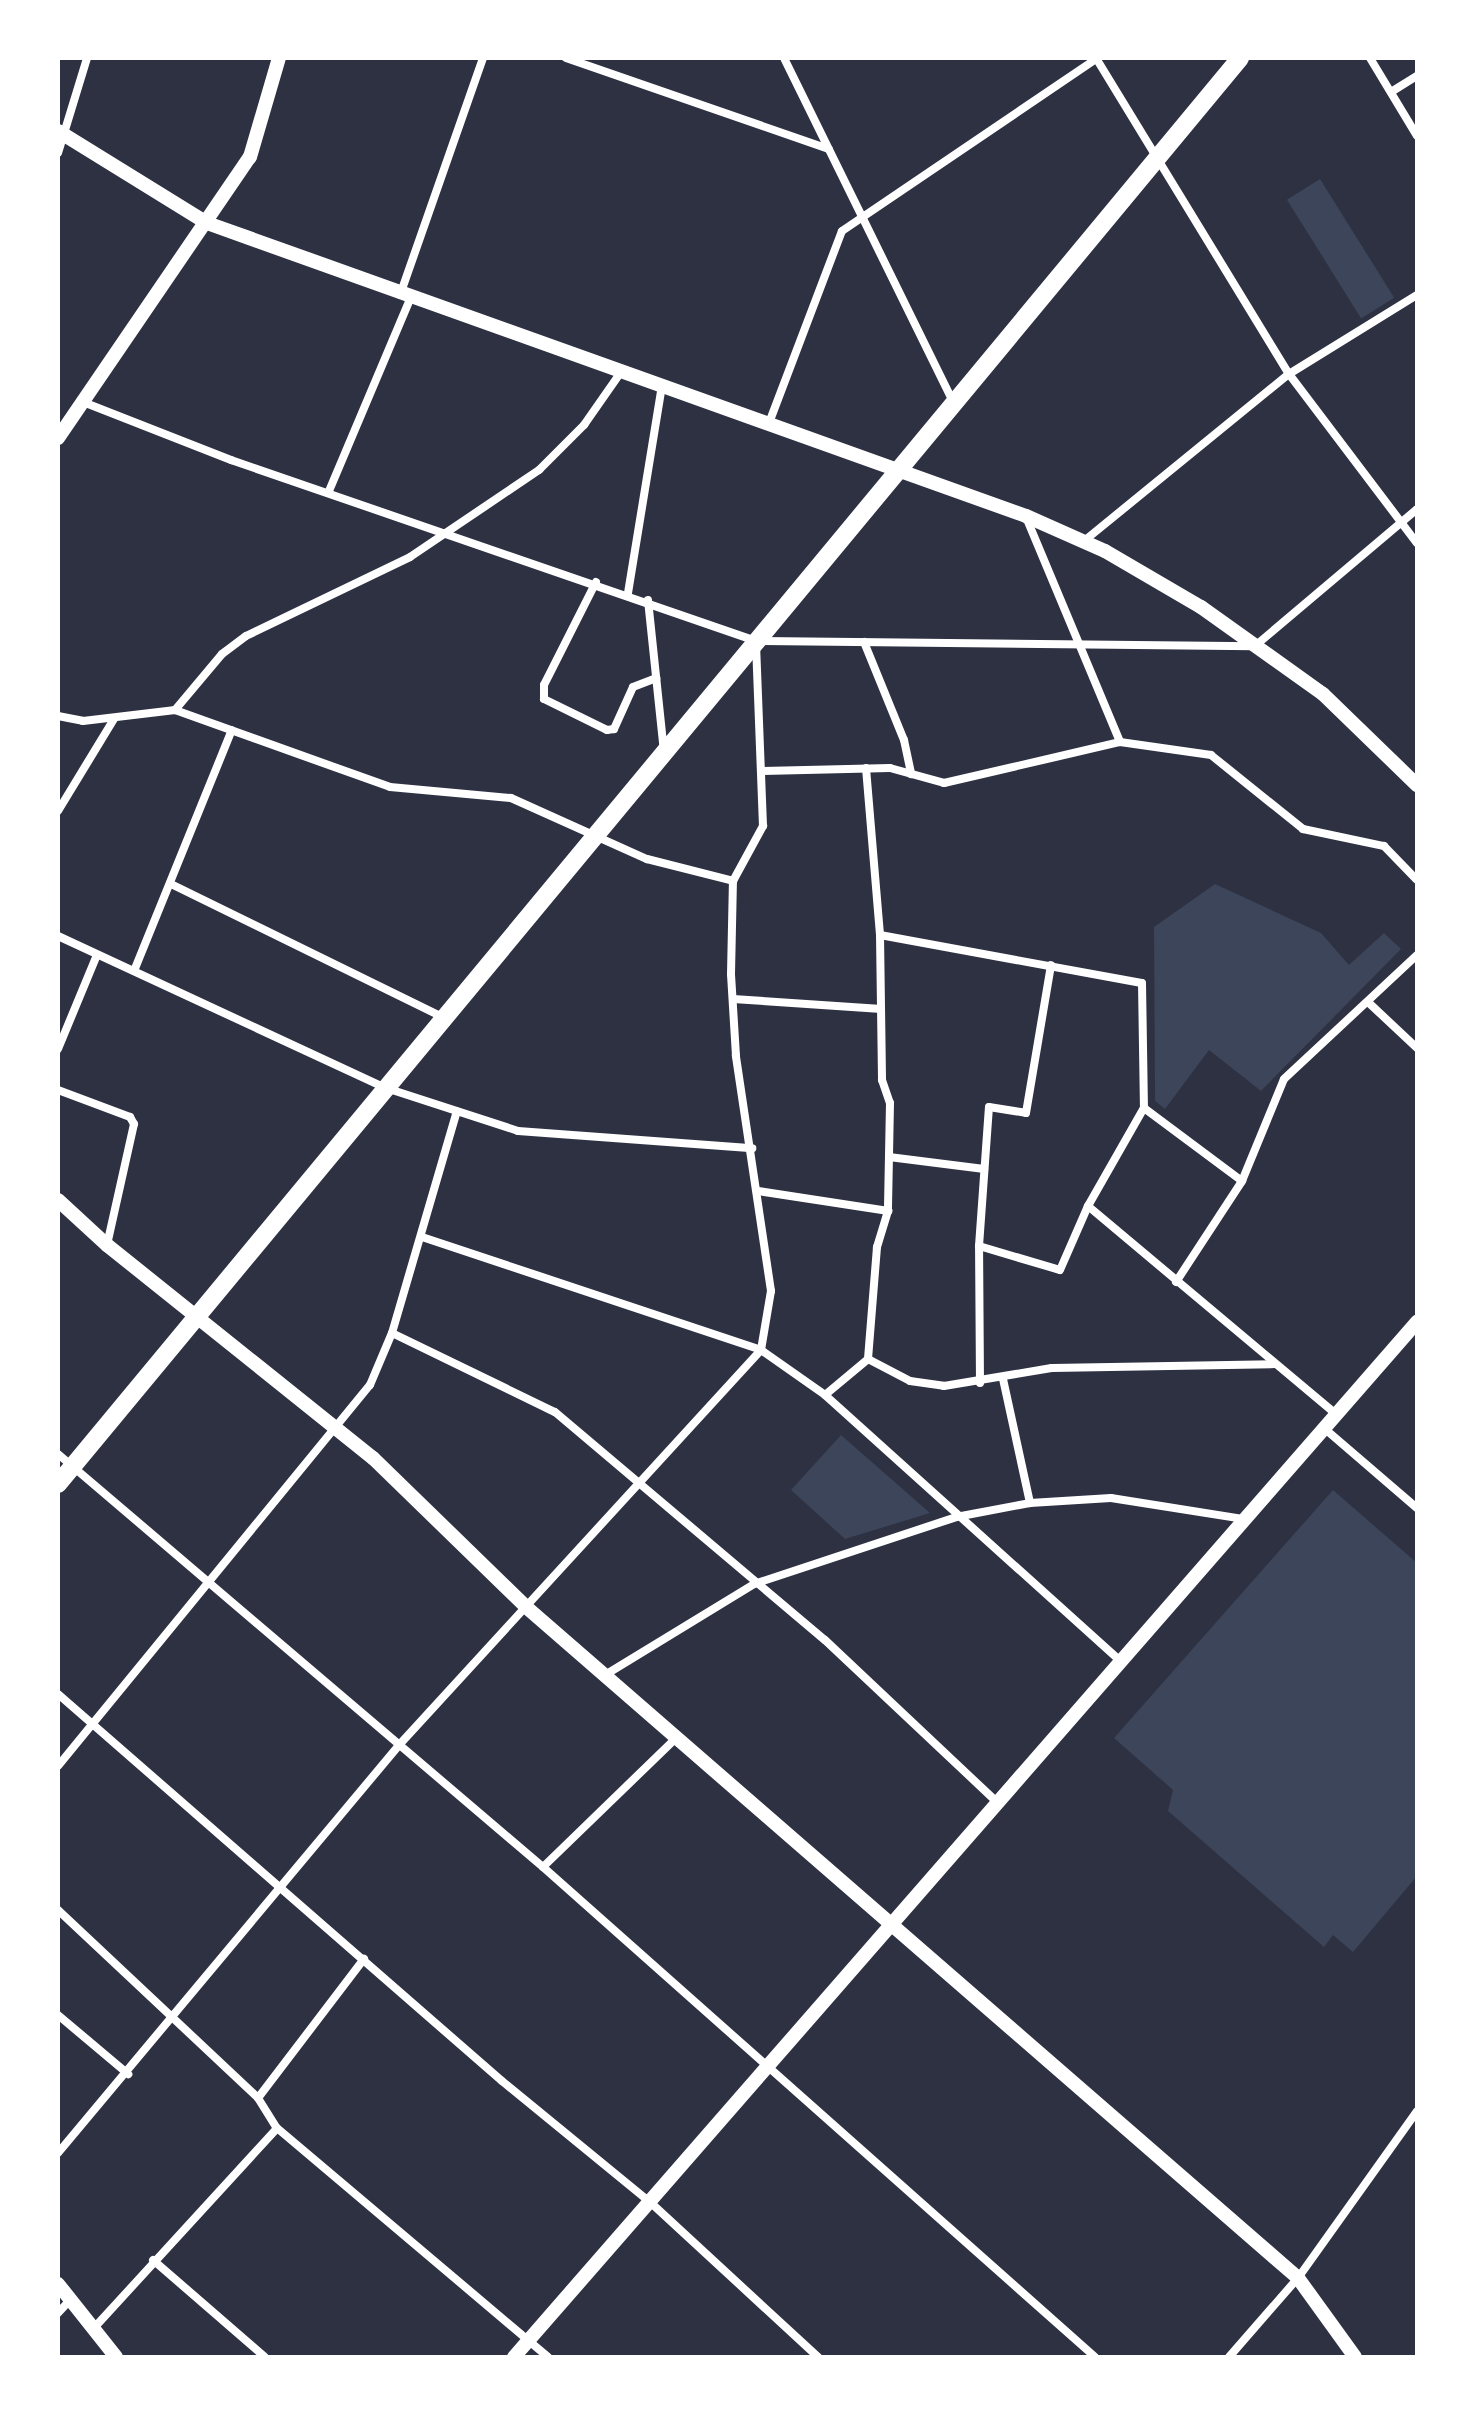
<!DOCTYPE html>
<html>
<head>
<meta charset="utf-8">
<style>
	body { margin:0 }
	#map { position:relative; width:1475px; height:2415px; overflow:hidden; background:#2d3142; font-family:Jost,sans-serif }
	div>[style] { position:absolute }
	.green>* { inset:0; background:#3c4559; transform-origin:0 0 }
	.minor>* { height:8px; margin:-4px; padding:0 4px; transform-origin:4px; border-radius:4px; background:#fff }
	.tertiary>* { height:14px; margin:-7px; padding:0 7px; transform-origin:7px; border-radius:7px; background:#fff }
	.primary>* { height:18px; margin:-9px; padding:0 9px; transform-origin:9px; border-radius:9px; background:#fff }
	span { translate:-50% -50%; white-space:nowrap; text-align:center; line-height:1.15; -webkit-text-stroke:6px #fff; paint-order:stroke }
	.frame { position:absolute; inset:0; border:60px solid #fff; pointer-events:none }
</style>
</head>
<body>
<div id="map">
	<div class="green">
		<div style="left:1320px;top:179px;width:140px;height:39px;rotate:58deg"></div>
		<div style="clip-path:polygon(1215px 884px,1321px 933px,1349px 965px,1384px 933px,1401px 949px,1261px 1091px,1209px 1050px,1165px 1109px,1155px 1101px,1154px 927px)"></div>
		<div style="clip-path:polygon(841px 1435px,930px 1513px,845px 1539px,791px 1490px)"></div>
		<div style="clip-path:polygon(1333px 1490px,1417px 1563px,1417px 1876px,1353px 1952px,1333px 1935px,1324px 1947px,1168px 1811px,1173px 1790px,1114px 1738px)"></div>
	</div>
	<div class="minor">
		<div style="left:566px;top:58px;width:278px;rotate:19.1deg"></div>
		<div style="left:784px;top:58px;width:383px;rotate:63.8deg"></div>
		<div style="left:1096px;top:58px;width:370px;rotate:58.6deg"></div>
		<div style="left:1289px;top:374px;width:212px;rotate:52.9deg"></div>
		<div style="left:1370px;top:58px;width:91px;rotate:58.9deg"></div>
		<div style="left:1391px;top:92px;width:31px;rotate:-32deg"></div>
		<div style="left:58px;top:153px;width:99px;rotate:-73deg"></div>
		<div style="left:400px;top:295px;width:251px;rotate:-70.7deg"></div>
		<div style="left:83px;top:402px;width:159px;rotate:21.4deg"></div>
		<div style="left:231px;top:460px;width:555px;rotate:19.02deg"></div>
		<div style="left:756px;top:641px;width:499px;rotate:0.6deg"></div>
		<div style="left:1255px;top:646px;width:212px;rotate:-40.2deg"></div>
		<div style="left:769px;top:423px;width:205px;rotate:-69.2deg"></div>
		<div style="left:842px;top:231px;width:309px;rotate:-34.1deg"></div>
		<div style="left:329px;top:491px;width:208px;rotate:-67.1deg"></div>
		<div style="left:1026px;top:517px;width:244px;rotate:67.3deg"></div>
		<div style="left:1084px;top:541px;width:264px;rotate:-39.2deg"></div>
		<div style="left:1289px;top:374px;width:150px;rotate:-31.7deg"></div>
		<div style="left:596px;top:582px;width:115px;rotate:116.8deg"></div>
		<div style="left:544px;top:685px;width:14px;rotate:90deg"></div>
		<div style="left:544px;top:699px;width:70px;rotate:26.2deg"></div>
		<div style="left:607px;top:730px;width:7px;rotate:-8deg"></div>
		<div style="left:614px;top:729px;width:46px;rotate:-65.7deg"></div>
		<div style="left:633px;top:687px;width:25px;rotate:-21deg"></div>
		<div style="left:628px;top:593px;width:210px;rotate:-80.7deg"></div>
		<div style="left:648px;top:600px;width:152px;rotate:84deg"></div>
		<div style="left:864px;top:642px;width:106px;rotate:67.8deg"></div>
		<div style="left:904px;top:740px;width:35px;rotate:78deg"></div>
		<div style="left:175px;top:710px;width:73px;rotate:-50deg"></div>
		<div style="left:222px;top:654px;width:30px;rotate:-37deg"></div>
		<div style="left:246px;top:636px;width:182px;rotate:-25.7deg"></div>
		<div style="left:410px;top:557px;width:156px;rotate:-34deg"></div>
		<div style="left:539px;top:470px;width:64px;rotate:-45deg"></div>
		<div style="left:584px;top:425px;width:65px;rotate:-55.1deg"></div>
		<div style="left:58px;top:716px;width:25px;rotate:11deg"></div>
		<div style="left:83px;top:721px;width:93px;rotate:-6.8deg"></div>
		<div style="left:175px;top:710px;width:228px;rotate:19.7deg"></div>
		<div style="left:390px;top:787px;width:121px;rotate:5.2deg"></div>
		<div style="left:511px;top:798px;width:149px;rotate:24.2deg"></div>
		<div style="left:647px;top:859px;width:89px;rotate:14.3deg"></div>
		<div style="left:866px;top:768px;width:168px;rotate:85.2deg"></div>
		<div style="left:880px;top:935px;width:145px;rotate:89.2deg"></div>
		<div style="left:882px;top:1080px;width:24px;rotate:71deg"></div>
		<div style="left:890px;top:1103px;width:108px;rotate:91.1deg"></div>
		<div style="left:888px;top:1211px;width:38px;rotate:107deg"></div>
		<div style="left:877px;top:1247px;width:112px;rotate:94.6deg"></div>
		<div style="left:763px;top:771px;width:127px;rotate:-1.4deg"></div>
		<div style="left:890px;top:768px;width:56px;rotate:15.5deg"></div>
		<div style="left:944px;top:783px;width:181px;rotate:-13.1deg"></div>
		<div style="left:1120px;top:742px;width:92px;rotate:8.1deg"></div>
		<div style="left:1211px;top:755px;width:118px;rotate:38.8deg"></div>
		<div style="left:1303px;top:829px;width:83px;rotate:11.9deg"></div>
		<div style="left:1384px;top:846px;width:47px;rotate:45.9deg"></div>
		<div style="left:58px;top:811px;width:108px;rotate:-58.7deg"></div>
		<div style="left:171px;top:884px;width:303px;rotate:26.1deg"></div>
		<div style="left:880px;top:935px;width:266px;rotate:10.4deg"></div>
		<div style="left:1142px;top:983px;width:125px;rotate:89.1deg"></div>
		<div style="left:58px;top:936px;width:362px;rotate:24.9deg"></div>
		<div style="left:386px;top:1088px;width:139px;rotate:18deg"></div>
		<div style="left:518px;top:1131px;width:235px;rotate:4.2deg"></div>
		<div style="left:134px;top:971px;width:260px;rotate:-67.9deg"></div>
		<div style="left:733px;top:999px;width:145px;rotate:3.9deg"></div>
		<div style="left:1369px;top:1003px;width:66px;rotate:43.2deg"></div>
		<div style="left:58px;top:1049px;width:102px;rotate:-67.5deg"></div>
		<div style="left:58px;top:1090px;width:77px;rotate:20.6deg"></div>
		<div style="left:130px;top:1117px;width:8px;rotate:60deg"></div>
		<div style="left:134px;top:1124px;width:124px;rotate:102.6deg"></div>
		<div style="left:889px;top:1157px;width:96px;rotate:7.2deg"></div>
		<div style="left:758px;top:1191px;width:132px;rotate:8.7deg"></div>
		<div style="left:1088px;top:1206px;width:325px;rotate:40deg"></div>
		<div style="left:422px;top:1237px;width:357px;rotate:18.4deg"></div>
		<div style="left:761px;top:1350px;width:78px;rotate:35.1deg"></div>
		<div style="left:825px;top:1395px;width:399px;rotate:42deg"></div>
		<div style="left:979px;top:1246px;width:139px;rotate:-85.9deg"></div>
		<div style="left:989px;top:1107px;width:37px;rotate:9deg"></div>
		<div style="left:1026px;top:1113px;width:150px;rotate:-80.4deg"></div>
		<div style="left:1176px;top:1282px;width:121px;rotate:-56.8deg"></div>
		<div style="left:1242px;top:1181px;width:110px;rotate:-67.6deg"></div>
		<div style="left:1284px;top:1079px;width:182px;rotate:-43deg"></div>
		<div style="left:392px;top:1333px;width:181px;rotate:25.9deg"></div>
		<div style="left:555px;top:1412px;width:353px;rotate:40.2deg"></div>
		<div style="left:825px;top:1640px;width:238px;rotate:43.3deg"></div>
		<div style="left:868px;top:1359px;width:47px;rotate:27.6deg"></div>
		<div style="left:910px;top:1381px;width:34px;rotate:8deg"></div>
		<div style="left:944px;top:1386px;width:109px;rotate:-9.5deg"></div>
		<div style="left:1052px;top:1368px;width:223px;rotate:-1deg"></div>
		<div style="left:1003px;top:1379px;width:127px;rotate:77.7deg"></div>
		<div style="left:980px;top:1383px;width:137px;rotate:-90.4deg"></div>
		<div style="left:979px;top:1246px;width:84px;rotate:16.5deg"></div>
		<div style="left:1060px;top:1270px;width:70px;rotate:-66.4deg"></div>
		<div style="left:1088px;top:1206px;width:113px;rotate:-60.3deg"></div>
		<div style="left:1144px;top:1108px;width:122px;rotate:36.7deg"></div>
		<div style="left:825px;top:1395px;width:56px;rotate:-39.9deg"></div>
		<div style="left:1325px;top:1429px;width:121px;rotate:40.7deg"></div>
		<div style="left:58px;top:1454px;width:637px;rotate:40.42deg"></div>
		<div style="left:543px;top:1867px;width:738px;rotate:41.59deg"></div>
		<div style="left:605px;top:1675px;width:175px;rotate:-31.4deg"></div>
		<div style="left:754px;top:1584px;width:213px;rotate:-18.3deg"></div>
		<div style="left:956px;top:1517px;width:75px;rotate:-10.7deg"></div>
		<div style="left:1030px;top:1503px;width:81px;rotate:-3.5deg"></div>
		<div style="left:1111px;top:1498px;width:135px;rotate:9deg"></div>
		<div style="left:58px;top:1694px;width:589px;rotate:41.08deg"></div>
		<div style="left:502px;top:2081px;width:191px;rotate:39.3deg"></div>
		<div style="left:650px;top:2202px;width:229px;rotate:42.7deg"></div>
		<div style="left:58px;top:1766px;width:492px;rotate:-50.7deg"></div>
		<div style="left:370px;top:1385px;width:56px;rotate:-67.1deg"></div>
		<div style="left:392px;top:1333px;width:231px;rotate:-73.7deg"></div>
		<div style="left:543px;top:1867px;width:187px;rotate:-44.1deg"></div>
		<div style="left:58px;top:1910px;width:274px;rotate:43.2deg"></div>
		<div style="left:258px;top:2098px;width:36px;rotate:58deg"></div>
		<div style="left:277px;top:2128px;width:355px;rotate:40.2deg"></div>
		<div style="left:58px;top:2015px;width:92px;rotate:40.1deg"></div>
		<div style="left:258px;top:2098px;width:175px;rotate:-52.7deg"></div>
		<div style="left:58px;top:2153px;width:533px;rotate:-50.1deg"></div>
		<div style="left:400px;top:1744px;width:534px;rotate:-47.5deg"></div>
		<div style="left:761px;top:1350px;width:60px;rotate:-80.4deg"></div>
		<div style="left:771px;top:1291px;width:238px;rotate:-98.5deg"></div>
		<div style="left:736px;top:1056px;width:82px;rotate:-93.5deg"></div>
		<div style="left:731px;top:974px;width:93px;rotate:-88.8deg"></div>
		<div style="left:733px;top:881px;width:63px;rotate:-61.4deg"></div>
		<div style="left:763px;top:826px;width:181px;rotate:-92.2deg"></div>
		<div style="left:153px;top:2260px;width:148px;rotate:40.9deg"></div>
		<div style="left:58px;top:2313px;width:18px;rotate:-47deg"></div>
		<div style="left:94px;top:2328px;width:271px;rotate:-47.5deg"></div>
		<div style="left:1229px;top:2357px;width:105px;rotate:-48.9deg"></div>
		<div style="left:1298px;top:2278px;width:205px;rotate:-54.5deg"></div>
	</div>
	<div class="tertiary">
		<div style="left:58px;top:131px;width:175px;rotate:31.7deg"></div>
		<div style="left:207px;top:223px;width:870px;rotate:19.68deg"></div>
		<div style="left:1026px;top:516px;width:86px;rotate:23.9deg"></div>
		<div style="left:1105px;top:551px;width:111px;rotate:30.3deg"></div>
		<div style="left:1201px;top:607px;width:150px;rotate:35.5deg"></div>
		<div style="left:1323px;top:694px;width:131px;rotate:44.1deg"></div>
		<div style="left:58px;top:438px;width:340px;rotate:-55.7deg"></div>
		<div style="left:250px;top:157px;width:103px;rotate:-73.7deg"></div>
		<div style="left:58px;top:1200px;width:67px;rotate:42.6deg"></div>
		<div style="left:107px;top:1245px;width:341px;rotate:38.7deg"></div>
		<div style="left:373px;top:1458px;width:212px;rotate:44.2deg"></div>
		<div style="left:525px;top:1606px;width:1024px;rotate:41deg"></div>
		<div style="left:1298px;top:2278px;width:97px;rotate:54.2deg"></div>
		<div style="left:58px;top:2284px;width:93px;rotate:51.5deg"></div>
		<div style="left:514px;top:2357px;width:1374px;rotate:-48.9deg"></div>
	</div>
	<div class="primary">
		<div style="left:58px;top:1484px;width:1852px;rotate:-50.34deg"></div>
	</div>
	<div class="frame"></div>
</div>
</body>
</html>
